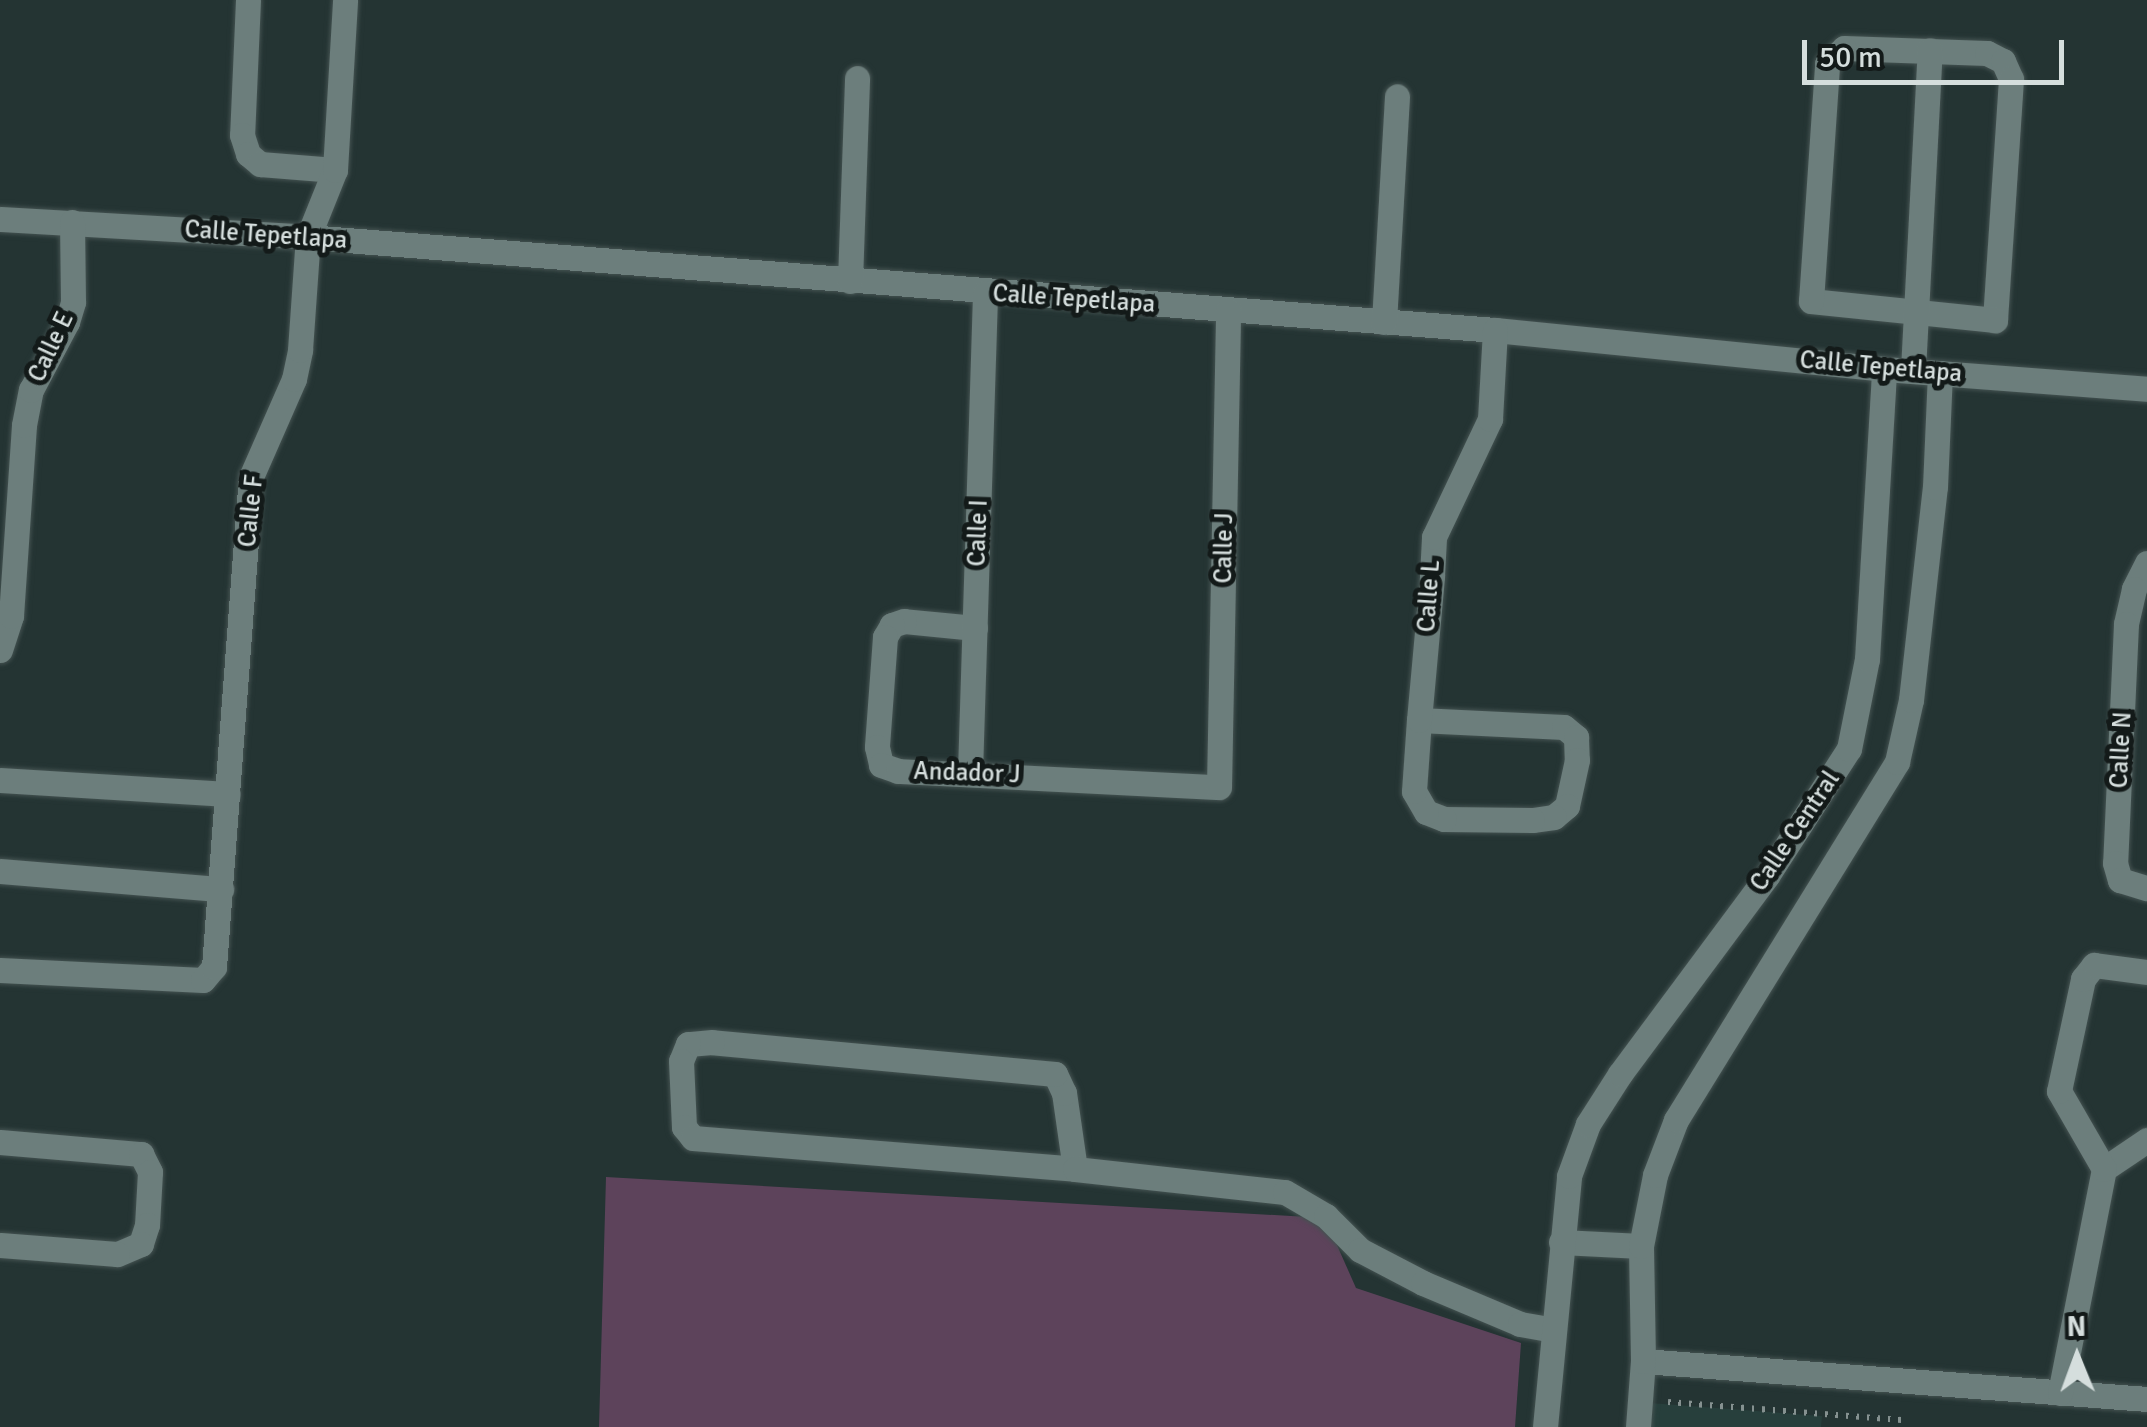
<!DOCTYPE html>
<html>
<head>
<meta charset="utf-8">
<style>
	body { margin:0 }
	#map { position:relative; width:2147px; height:1427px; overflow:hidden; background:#243433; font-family:Signika,sans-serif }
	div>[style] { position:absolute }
	.built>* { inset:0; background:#273f3c }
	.green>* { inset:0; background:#5d435b }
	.path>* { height:6px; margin-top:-3px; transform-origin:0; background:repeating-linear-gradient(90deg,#859190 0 2.5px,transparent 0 10.5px) }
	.roads { filter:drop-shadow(0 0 2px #445251) drop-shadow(0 0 2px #445251) }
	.minor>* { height:25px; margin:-12.5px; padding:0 12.5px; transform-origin:12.5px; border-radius:12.5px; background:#6c7e7c }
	span { translate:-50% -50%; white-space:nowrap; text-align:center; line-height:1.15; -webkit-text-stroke:10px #131a19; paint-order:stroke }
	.street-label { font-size:25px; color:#d5dedd }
	.north { position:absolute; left:2027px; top:1307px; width:100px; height:100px; -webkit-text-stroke:8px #131a19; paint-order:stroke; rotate:359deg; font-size:28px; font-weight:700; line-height:40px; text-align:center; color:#d5dedd }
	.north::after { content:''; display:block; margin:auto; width:35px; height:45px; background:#d5dedd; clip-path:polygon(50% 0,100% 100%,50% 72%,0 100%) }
	.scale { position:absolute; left:1802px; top:40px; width:262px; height:45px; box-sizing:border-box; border:5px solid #d5dedd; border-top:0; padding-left:12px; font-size:30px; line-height:35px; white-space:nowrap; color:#d5dedd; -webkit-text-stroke:8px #131a19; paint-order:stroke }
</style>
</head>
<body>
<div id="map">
	<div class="built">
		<div style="clip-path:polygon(1650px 1403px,1822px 1416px,1821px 1427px,1648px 1427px)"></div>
	</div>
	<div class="green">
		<div style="clip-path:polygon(606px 1177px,1325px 1218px,1356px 1288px,1521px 1343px,1515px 1427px,599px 1427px)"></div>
	</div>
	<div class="path">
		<div style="left:1668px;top:1402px;width:234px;rotate:4.4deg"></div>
	</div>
	<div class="roads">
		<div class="minor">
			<div style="left:248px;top:0;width:135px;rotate:92.5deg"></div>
			<div style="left:242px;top:135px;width:20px;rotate:72deg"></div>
			<div style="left:248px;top:154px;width:16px;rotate:40deg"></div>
			<div style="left:260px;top:164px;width:75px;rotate:4.6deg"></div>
			<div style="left:1844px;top:48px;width:143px;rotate:2deg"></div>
			<div style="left:1987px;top:53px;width:18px;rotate:27deg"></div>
			<div style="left:2003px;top:61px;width:20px;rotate:66deg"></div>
			<div style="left:2011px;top:79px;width:242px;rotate:93.8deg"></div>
			<div style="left:1995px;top:320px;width:185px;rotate:-174.1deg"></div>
			<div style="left:1811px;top:301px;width:238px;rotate:-86.1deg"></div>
			<div style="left:1827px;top:64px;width:23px;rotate:-43deg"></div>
			<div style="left:0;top:219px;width:309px;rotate:3.3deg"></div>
			<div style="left:308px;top:237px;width:1191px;rotate:4.48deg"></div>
			<div style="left:1495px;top:330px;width:391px;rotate:5.7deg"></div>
			<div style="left:1884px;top:369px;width:264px;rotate:4.3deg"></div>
			<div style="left:850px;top:281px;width:203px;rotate:-88deg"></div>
			<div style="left:1384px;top:322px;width:226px;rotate:-86.7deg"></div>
			<div style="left:1913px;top:370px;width:320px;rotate:-87deg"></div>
			<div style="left:2147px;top:563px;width:29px;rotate:117deg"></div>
			<div style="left:2134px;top:589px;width:36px;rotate:103deg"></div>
			<div style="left:2126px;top:624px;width:239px;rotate:92.6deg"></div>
			<div style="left:2115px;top:863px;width:18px;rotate:74deg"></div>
			<div style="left:2120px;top:880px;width:28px;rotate:17deg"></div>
			<div style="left:975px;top:628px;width:71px;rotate:-174.4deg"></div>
			<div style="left:904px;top:621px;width:13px;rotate:162deg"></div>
			<div style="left:892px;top:625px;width:14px;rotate:120deg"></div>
			<div style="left:885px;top:637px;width:110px;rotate:94.2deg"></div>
			<div style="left:877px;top:747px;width:18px;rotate:77deg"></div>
			<div style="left:881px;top:765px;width:18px;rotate:19deg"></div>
			<div style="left:898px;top:771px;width:321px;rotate:2.9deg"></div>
			<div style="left:1219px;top:787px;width:477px;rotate:-88.9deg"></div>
			<div style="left:0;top:650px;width:36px;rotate:-72deg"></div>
			<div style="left:11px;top:616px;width:191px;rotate:-86.1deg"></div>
			<div style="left:24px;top:425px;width:36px;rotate:-79deg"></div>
			<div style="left:31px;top:390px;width:77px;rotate:-62.1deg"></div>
			<div style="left:67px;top:322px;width:21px;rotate:-73deg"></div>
			<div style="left:73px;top:302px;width:80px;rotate:-90.7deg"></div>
			<div style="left:1419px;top:720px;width:145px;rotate:2.8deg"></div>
			<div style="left:1564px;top:727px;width:16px;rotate:40deg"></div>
			<div style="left:1576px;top:737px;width:23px;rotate:88deg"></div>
			<div style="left:1577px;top:760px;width:47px;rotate:102.3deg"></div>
			<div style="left:1567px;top:806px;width:17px;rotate:140deg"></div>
			<div style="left:1554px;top:817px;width:22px;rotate:172deg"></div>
			<div style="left:1532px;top:820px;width:88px;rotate:-179.3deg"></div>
			<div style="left:1444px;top:819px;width:19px;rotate:-159deg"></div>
			<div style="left:1426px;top:812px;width:24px;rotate:-120deg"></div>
			<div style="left:1414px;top:791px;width:71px;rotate:-86deg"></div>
			<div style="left:1419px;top:720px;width:145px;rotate:-84.8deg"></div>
			<div style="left:1432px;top:576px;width:39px;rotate:-87deg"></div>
			<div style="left:1434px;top:537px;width:131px;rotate:-64.6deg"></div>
			<div style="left:1490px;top:419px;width:89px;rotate:-86.8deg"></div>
			<div style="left:970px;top:772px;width:479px;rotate:-88.2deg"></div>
			<div style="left:0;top:780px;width:228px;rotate:3.5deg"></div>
			<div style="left:0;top:871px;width:222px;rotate:4.7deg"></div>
			<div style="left:0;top:970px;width:203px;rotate:2.8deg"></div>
			<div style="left:203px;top:980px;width:17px;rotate:-50deg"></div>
			<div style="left:214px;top:967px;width:491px;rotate:-85.7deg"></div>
			<div style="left:251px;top:477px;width:107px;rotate:-66.3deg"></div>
			<div style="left:294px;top:379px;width:30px;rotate:-78deg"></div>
			<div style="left:300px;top:350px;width:113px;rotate:-86deg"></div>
			<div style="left:308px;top:237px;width:72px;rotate:-68.1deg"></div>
			<div style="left:335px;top:170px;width:170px;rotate:-86.6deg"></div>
			<div style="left:0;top:1142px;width:142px;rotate:4.9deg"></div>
			<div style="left:141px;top:1154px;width:20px;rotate:63deg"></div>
			<div style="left:150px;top:1172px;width:53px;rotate:93.2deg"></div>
			<div style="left:147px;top:1225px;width:20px;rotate:108deg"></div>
			<div style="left:141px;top:1244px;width:26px;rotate:157deg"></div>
			<div style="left:117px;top:1254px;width:117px;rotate:-175.6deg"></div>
			<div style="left:1075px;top:1169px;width:77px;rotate:-98.2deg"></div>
			<div style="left:1064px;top:1093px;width:21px;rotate:-115deg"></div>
			<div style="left:1055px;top:1074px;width:344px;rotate:-174.7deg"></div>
			<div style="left:712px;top:1042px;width:24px;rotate:175deg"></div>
			<div style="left:688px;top:1044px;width:18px;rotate:112deg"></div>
			<div style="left:681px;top:1061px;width:66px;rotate:87.4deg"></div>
			<div style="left:684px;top:1127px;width:14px;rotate:51deg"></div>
			<div style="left:693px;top:1138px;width:383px;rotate:4.6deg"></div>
			<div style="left:1075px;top:1169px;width:211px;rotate:6.3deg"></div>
			<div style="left:1285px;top:1192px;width:48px;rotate:30.3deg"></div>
			<div style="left:1326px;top:1216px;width:48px;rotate:45deg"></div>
			<div style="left:1360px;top:1250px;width:71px;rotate:27.6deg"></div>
			<div style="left:1423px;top:1283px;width:105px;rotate:22.9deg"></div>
			<div style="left:1520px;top:1324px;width:34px;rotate:10deg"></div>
			<div style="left:2104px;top:1169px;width:52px;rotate:-34deg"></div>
			<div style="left:1561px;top:1242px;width:80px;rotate:2.9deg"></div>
			<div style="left:1643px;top:1361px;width:505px;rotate:4.31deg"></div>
			<div style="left:2060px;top:1393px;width:228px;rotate:-78.9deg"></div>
			<div style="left:2104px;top:1169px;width:90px;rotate:-120deg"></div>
			<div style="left:2059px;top:1091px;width:115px;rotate:-77.9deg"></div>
			<div style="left:2083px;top:979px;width:18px;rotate:-52deg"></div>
			<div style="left:2094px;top:965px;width:53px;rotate:7.5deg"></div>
			<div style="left:1545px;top:1427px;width:252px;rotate:-84.5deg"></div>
			<div style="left:1569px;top:1176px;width:55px;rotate:-69.9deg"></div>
			<div style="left:1588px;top:1124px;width:59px;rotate:-57.4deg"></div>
			<div style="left:1620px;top:1074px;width:247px;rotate:-53.4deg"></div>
			<div style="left:1767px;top:876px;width:151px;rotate:-57.2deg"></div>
			<div style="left:1849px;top:749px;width:92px;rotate:-78.7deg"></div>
			<div style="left:1867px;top:659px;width:290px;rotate:-86.6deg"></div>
			<div style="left:1638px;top:1427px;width:66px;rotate:-85.7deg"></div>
			<div style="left:1643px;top:1361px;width:115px;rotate:-91deg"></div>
			<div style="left:1641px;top:1246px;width:72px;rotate:-78.8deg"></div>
			<div style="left:1655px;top:1175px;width:59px;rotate:-69.1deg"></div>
			<div style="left:1676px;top:1120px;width:421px;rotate:-58.3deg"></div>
			<div style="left:1897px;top:762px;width:64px;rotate:-77.3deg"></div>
			<div style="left:1911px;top:700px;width:214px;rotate:-83.6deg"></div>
			<div style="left:1935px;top:487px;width:114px;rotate:-87.5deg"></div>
		</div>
	</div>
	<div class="street-label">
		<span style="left:266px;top:235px;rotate:4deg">Calle Tepetlapa</span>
		<span style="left:1074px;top:299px;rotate:4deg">Calle Tepetlapa</span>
		<span style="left:51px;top:347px;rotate:-65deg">Calle E</span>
		<span style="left:1881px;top:367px;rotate:5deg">Calle Tepetlapa</span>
		<span style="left:251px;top:511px;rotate:-84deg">Calle F</span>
		<span style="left:978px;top:533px;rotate:-88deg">Calle I</span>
		<span style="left:1224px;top:548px;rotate:-89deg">Calle J</span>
		<span style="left:1429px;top:596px;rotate:-86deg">Calle L</span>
		<span style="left:2121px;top:750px;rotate:-87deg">Calle N</span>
		<span style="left:967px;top:773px;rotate:2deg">Andador J</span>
		<span style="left:1795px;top:831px;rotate:-56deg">Calle Central</span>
	</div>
	<div class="north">N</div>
	<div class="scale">50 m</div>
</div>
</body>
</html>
